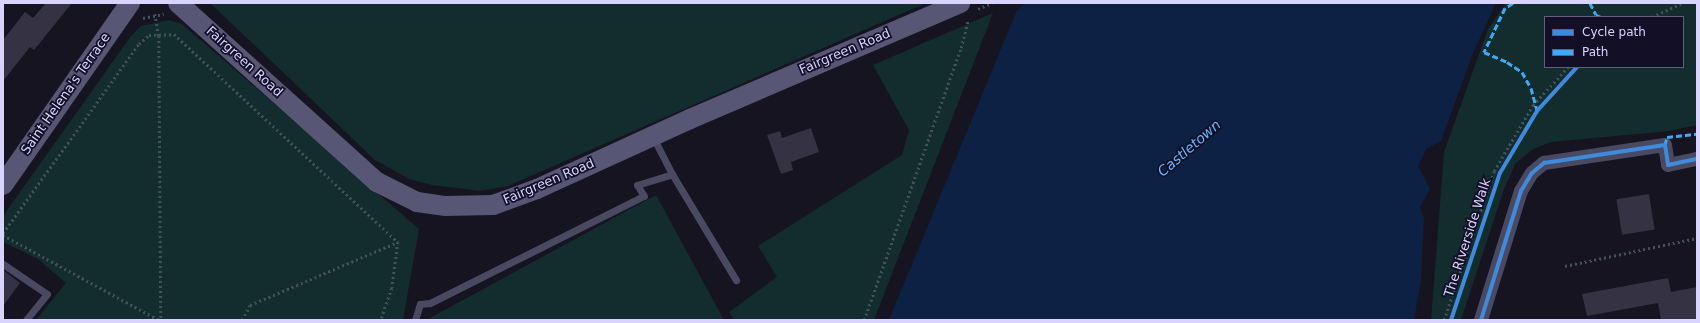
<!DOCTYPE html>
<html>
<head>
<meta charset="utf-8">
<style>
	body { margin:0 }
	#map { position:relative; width:1700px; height:323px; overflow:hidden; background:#161421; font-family:"DejaVu Sans",sans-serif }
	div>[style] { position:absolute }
	.green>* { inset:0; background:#132c2d }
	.water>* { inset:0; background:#0d2144 }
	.building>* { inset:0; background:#343243; transform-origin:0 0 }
	.path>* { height:2.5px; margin-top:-1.25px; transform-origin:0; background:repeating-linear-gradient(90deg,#44505f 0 2px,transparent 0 5px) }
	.service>* { height:7px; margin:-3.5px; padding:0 3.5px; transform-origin:3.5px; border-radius:3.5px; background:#4a4962 }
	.minor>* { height:14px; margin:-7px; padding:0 7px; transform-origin:7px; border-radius:7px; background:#4a4962 }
	.secondary>* { height:20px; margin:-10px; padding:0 10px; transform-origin:10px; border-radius:10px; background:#575674 }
	.quiet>* { height:3px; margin-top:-1.5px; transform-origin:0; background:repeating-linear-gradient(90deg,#3fa9f5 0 6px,transparent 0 9px) }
	.cycleway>* { height:4px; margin:-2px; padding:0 2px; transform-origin:2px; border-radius:2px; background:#408adc }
	span { translate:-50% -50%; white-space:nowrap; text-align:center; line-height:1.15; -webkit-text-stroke:3.5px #130f26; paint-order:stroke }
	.street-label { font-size:13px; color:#d9d4ff }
	.water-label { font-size:14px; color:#62b6ff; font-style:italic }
	.frame { position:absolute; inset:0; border:4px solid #d9d4ff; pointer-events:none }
	.legend { position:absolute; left:1544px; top:16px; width:140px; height:52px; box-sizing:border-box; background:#130f26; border:1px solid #625e7d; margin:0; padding:5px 7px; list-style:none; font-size:12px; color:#d9d4ff }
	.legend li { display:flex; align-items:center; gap:8px; height:20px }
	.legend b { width:20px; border:1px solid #625e7d }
</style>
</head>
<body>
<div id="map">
	<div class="green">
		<div style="clip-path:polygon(210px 3px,926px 3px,508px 186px,480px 191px,432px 185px,409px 179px,375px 160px)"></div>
		<div style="clip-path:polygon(evenodd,1506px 3px,1697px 3px,1697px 125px,1669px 131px,1551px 142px,1533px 149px,1515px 164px,1503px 192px,1461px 320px,1431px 320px,1444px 152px,1488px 29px,1506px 3px,1545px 17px,1683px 17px,1683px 67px,1545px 67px,1545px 17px)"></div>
		<div style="clip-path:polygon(993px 13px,874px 320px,734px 320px,729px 312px,777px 277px,758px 246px,902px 155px,909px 130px,873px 65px)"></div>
		<div style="clip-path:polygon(169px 20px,182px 24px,419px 229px,403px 320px,36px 320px,66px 283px,38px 259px,3px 242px,3px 216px,131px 36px,141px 26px)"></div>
		<div style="clip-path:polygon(656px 195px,724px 320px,431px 320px,430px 318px)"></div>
	</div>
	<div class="water">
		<div style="clip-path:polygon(1027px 3px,1496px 3px,1473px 53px,1441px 141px,1426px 149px,1418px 166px,1430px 189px,1420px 207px,1424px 218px,1421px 280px,1414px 320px,889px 320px,1017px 10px)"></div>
	</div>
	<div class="building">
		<div style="clip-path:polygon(46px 3px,72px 3px,34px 50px,30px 47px,3px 81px,3px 40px,25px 12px,33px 18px)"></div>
		<div style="clip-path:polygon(811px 128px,819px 152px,791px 162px,793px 170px,781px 174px,767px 135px,780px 131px,782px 138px)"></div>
		<div style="left:1649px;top:194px;width:36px;height:33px;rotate:81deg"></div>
		<div style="clip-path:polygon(3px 270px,20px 283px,3px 306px)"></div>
		<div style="clip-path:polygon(1668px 278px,1671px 292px,1697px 287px,1697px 320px,1661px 320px,1658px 303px,1587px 316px,1582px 294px)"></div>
	</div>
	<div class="path">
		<div style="left:978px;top:9px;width:15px;rotate:-23deg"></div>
		<div style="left:155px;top:14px;width:22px;rotate:80deg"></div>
		<div style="left:159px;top:36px;width:284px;rotate:89.6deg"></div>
		<div style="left:1652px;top:17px;width:33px;rotate:-25deg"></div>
		<div style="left:143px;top:18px;width:21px;rotate:-11deg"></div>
		<div style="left:3px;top:233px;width:233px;rotate:-54.3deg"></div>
		<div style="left:139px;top:44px;width:13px;rotate:-42deg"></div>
		<div style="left:149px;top:35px;width:25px;rotate:-2deg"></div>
		<div style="left:174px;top:34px;width:306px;rotate:42.9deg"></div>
		<div style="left:3px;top:235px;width:178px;rotate:28.6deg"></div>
		<div style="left:1565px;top:266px;width:135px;rotate:-12deg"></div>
		<div style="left:242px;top:320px;width:17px;rotate:-62deg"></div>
		<div style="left:250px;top:305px;width:161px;rotate:-23.1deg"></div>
		<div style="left:398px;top:242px;width:46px;rotate:97.4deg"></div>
		<div style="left:392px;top:288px;width:34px;rotate:109deg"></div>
		<div style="left:864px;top:320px;width:289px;rotate:-70.4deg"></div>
		<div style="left:961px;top:48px;width:29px;rotate:-76deg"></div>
		<div style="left:1444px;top:320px;width:157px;rotate:-71.4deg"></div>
		<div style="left:1494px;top:171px;width:77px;rotate:-59.4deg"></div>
		<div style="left:1533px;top:105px;width:52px;rotate:-47.4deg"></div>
	</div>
	<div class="service">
		<div style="left:672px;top:174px;width:124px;rotate:58.9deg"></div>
		<div style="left:3px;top:264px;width:53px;rotate:34.3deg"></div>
		<div style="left:47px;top:294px;width:33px;rotate:129deg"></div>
		<div style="left:415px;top:320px;width:17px;rotate:-73deg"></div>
		<div style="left:420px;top:304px;width:10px;rotate:-6deg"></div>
		<div style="left:430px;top:303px;width:239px;rotate:-26.6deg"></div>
		<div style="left:644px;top:196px;width:13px;rotate:-122deg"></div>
		<div style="left:637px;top:185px;width:37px;rotate:-17deg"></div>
		<div style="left:672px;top:174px;width:42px;rotate:-117.2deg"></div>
	</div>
	<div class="minor">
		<div style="left:1481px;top:320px;width:135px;rotate:-72.8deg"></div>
		<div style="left:1521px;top:191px;width:21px;rotate:-59deg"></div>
		<div style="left:1532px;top:173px;width:16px;rotate:-40deg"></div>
		<div style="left:1544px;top:163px;width:122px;rotate:-8.5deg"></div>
		<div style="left:1665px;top:145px;width:20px;rotate:81deg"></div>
		<div style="left:1668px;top:165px;width:30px;rotate:-12deg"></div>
	</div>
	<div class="secondary">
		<div style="left:178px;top:3px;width:268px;rotate:42deg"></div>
		<div style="left:377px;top:182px;width:45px;rotate:26.6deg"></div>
		<div style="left:417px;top:202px;width:29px;rotate:8deg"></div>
		<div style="left:446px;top:206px;width:47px;rotate:-1.2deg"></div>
		<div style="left:493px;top:205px;width:47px;rotate:-20deg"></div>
		<div style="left:537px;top:189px;width:168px;rotate:-24.6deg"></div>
		<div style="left:690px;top:119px;width:294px;rotate:-23.2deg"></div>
		<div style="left:3px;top:185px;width:222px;rotate:-55.1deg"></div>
	</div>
	<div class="quiet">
		<div style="left:1513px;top:3px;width:9px;rotate:148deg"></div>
		<div style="left:1505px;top:8px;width:49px;rotate:115.5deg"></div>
		<div style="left:1484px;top:52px;width:25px;rotate:23deg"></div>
		<div style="left:1507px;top:62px;width:18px;rotate:34deg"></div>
		<div style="left:1522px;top:72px;width:18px;rotate:61deg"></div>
		<div style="left:1531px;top:88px;width:24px;rotate:75deg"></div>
		<div style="left:1590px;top:3px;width:13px;rotate:63deg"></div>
		<div style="left:1596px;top:15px;width:5px;rotate:22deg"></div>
		<div style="left:1665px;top:145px;width:8px;rotate:-76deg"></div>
		<div style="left:1667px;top:137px;width:30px;rotate:-6deg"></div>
	</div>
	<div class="cycleway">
		<div style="left:1451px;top:320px;width:155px;rotate:-71.6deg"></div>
		<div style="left:1500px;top:173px;width:72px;rotate:-59.2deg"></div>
		<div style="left:1537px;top:111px;width:59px;rotate:-47.7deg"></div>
		<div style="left:1481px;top:320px;width:135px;rotate:-72.8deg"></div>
		<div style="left:1521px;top:191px;width:21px;rotate:-59deg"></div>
		<div style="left:1532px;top:173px;width:16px;rotate:-40deg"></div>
		<div style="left:1544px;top:163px;width:122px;rotate:-8.5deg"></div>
		<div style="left:1665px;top:145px;width:20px;rotate:81deg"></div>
		<div style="left:1668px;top:165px;width:30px;rotate:-12deg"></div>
	</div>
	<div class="street-label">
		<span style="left:845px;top:52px;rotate:-23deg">Fairgreen Road</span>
		<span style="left:244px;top:62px;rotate:42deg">Fairgreen Road</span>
		<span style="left:66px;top:94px;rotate:-55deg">Saint Helena's Terrace</span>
		<span style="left:549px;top:182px;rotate:-23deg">Fairgreen Road</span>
		<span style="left:1468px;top:238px;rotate:-72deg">The Riverside Walk</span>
	</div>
	<div class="water-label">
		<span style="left:1189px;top:148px;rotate:-41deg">Castletown</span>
	</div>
	<div class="frame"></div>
	<ul class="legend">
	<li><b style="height:5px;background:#408adc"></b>Cycle path</li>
	<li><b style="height:5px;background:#3fa9f5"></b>Path</li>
	</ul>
</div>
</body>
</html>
